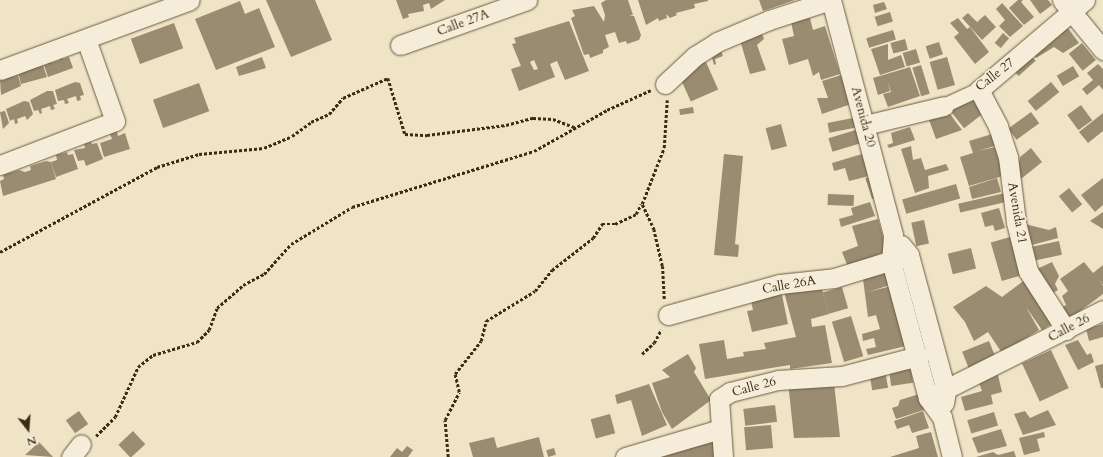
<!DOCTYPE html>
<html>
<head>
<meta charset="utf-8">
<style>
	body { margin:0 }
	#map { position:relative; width:1103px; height:457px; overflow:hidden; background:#efe4c5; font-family:Cardo,serif }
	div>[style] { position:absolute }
	.building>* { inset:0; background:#9a8c70; transform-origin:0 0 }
	.path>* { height:2.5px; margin-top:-1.25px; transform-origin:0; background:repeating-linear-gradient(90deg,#3d2c14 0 3px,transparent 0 5px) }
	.roads { filter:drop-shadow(0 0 1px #6a5a40) drop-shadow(0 0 1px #6a5a40) }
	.pedestrian>* { height:14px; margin:-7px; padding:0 7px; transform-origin:7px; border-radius:7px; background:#f5edd9 }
	.minor>* { height:19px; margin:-9.5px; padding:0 9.5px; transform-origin:9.5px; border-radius:9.5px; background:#f5edd9 }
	span { translate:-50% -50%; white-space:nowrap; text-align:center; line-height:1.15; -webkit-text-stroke:3.5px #f5edd9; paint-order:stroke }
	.street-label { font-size:13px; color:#3d2c14 }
	.north { position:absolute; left:8px; top:409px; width:40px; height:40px; -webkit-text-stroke:3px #f5edd9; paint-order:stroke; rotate:163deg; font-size:11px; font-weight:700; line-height:16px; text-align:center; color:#3d2c14 }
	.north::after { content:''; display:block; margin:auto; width:14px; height:18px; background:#3d2c14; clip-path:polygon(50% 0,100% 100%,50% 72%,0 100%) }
</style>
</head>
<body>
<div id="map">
	<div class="building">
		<div style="clip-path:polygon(266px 0,315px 0,332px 40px,291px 57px)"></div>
		<div style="clip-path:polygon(396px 0,445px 0,431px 9px,429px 3px,423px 5px,424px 11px,408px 14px,409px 17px,403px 19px)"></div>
		<div style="clip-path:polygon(606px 0,628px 0,633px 15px,629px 16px,634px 16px,641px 35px,639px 40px,627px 44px,626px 41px,619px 43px,615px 32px,605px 35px,609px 47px,603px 50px,603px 53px,590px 58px,589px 54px,584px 55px,571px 18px,575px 16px,572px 10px,594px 6px,604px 22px,605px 15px,601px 3px)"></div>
		<div style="clip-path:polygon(638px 0,708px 0,708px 1px,694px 4px,695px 8px,676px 13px,677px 15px,670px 18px,666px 14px,667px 18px,659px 21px,658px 18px,646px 25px)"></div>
		<div style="clip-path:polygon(759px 0,795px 0,763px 11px)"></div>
		<div style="clip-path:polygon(1018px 0,1023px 0,1021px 2px,1034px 17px,1024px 25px,1009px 8px)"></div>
		<div style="clip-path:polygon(1030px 0,1048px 0,1052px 5px,1040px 14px)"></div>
		<div style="clip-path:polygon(240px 1px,245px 14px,259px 8px,275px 47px,216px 70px,195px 19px)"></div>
		<div style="clip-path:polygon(884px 2px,887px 9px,875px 13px,873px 5px)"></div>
		<div style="clip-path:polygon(1002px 3px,1023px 26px,1010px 37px,999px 26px,1005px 20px,996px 9px)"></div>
		<div style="left:890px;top:12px;width:10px;height:16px;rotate:73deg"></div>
		<div style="clip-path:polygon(968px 13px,977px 22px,985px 15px,996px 27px,982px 40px,962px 18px)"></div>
		<div style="clip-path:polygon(810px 18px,813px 30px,825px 26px,840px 74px,821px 80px,819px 72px,813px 76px,808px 59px,789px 65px,782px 39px,794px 36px,791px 22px)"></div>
		<div style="clip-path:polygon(958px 18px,967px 29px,970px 27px,989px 52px,975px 64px,954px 37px,959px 33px,950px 23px)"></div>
		<div style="clip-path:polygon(1062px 20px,1079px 43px,1063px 53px,1054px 47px,1036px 58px,1028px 47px)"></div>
		<div style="clip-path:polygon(evenodd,569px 21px,589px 71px,565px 80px,557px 61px,550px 64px,555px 77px,519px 91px,511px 69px,521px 66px,512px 44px,516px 43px,514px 38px,569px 21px,534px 60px,538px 69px,534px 70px,530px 62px,534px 60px)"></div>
		<div style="left:174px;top:23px;width:27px;height:46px;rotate:70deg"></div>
		<div style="left:893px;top:30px;width:10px;height:28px;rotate:73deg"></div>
		<div style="clip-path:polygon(761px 31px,764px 39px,757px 45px,766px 70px,750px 74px,740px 40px)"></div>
		<div style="left:1003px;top:33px;width:8px;height:13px;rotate:40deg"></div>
		<div style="left:905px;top:39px;width:11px;height:15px;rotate:75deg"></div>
		<div style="left:939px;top:42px;width:13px;height:14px;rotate:72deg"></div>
		<div style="left:1082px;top:43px;width:22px;height:17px;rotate:51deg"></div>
		<div style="clip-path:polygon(888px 44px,888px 60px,901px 55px,905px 67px,880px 75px,871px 49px)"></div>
		<div style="clip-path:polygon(720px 49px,723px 56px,715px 59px,716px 64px,714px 65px,712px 58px,705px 60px)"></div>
		<div style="left:916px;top:49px;width:14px;height:14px;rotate:73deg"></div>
		<div style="left:1027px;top:51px;width:13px;height:23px;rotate:48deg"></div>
		<div style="clip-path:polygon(62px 55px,63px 59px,69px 57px,73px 68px,48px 77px,44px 65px,48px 64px,47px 60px,50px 59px,51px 63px,60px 60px,59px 56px)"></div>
		<div style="clip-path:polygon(262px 57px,266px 68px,239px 76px,236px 67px)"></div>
		<div style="left:947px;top:57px;width:29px;height:18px;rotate:74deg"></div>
		<div style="left:706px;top:62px;width:30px;height:30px;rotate:66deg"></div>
		<div style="clip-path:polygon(36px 63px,38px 67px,43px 65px,47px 77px,21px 84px,18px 72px,34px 68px,33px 64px)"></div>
		<div style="clip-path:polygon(1098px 64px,1103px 69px,1103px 90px,1099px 85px,1087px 95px,1082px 89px,1093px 80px,1087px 73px)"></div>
		<div style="left:921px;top:65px;width:30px;height:9px;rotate:73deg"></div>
		<div style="left:1073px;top:66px;width:12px;height:19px;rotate:59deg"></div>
		<div style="clip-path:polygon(910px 67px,920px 96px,888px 107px,883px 94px,891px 92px,888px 82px,890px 91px,878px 95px,873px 78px)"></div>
		<div style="clip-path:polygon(11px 72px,12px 77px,18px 75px,21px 86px,1px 95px,0 80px,9px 77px,7px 73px)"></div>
		<div style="clip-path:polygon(841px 75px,851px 104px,822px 114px,817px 98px,828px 98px,822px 81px)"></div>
		<div style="clip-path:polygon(75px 82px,80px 83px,84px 95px,80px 96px,81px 100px,77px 101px,76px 96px,67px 99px,69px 103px,65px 104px,64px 100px,58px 101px,55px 90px)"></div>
		<div style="left:1051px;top:82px;width:13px;height:30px;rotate:51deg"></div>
		<div style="left:199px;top:83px;width:30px;height:49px;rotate:70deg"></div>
		<div style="clip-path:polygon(47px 91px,53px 91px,57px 104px,53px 105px,55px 109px,51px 110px,50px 106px,41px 109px,42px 113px,40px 114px,38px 110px,34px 111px,30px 100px)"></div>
		<div style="left:969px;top:94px;width:24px;height:25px;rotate:52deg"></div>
		<div style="clip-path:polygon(24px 101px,29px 102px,33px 114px,27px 120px,25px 116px,17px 119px,18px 123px,15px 124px,14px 119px,10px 121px,6px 109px)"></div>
		<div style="left:1081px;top:105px;width:19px;height:17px;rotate:54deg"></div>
		<div style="left:693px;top:107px;width:6px;height:14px;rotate:81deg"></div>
		<div style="clip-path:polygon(947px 110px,962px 130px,936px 139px,928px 117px)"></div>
		<div style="clip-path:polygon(5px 111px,9px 123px,3px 129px,0 112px)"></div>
		<div style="left:1031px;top:112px;width:14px;height:28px;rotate:54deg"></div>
		<div style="clip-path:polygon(1103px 113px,1103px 131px,1088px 143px,1079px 132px)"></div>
		<div style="left:853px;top:118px;width:10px;height:26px;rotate:79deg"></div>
		<div style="left:781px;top:124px;width:23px;height:16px;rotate:75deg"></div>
		<div style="clip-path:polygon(910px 127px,915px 140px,889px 148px,887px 145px,893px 143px,891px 133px)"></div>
		<div style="left:859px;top:129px;width:14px;height:32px;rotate:73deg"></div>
		<div style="clip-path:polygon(117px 132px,118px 136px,125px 133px,130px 149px,104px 157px,100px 143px,112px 139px,110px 134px)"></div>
		<div style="clip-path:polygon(992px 134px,995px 146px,977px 151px,995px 147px,1003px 176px,969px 186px,960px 157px,973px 153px,969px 141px)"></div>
		<div style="clip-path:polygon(91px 142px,92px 144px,97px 143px,103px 159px,86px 166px,84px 160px,78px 161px,74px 150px,85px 148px,84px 144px)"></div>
		<div style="clip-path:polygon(911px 146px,913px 160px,921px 158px,925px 170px,946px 164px,949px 170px,928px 176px,929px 188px,915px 193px,901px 149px)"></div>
		<div style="clip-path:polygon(1031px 148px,1042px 162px,1016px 183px,1020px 157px)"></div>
		<div style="clip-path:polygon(67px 152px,68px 155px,73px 154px,78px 169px,56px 177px,51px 162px,57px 160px,56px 155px)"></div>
		<div style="clip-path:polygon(724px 154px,743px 156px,735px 244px,739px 245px,738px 257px,714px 255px)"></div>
		<div style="clip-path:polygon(862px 154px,869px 176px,849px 181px,845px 168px,834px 171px,832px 163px)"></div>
		<div style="clip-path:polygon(46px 161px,51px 162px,56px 179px,3px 196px,0 181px,4px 179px,3px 175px,19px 170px,25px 172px,31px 170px,30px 166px)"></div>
		<div style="left:872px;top:176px;width:22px;height:7px;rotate:72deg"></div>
		<div style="clip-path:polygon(997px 178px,1001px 192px,972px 199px,969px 187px)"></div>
		<div style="clip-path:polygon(1103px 178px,1103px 205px,1095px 212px,1081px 195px)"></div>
		<div style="left:956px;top:184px;width:15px;height:56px;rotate:74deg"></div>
		<div style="left:1069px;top:188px;width:21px;height:13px;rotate:51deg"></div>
		<div style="left:1005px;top:193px;width:9px;height:48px;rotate:77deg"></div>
		<div style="left:828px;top:194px;width:26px;height:11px;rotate:2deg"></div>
		<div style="clip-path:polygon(870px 202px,875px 216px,841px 227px,839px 219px,853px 215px,851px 208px)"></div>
		<div style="clip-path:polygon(999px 208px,1005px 228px,995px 231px,993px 225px,985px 227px,981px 213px)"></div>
		<div style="clip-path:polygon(1103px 212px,1103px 229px,1090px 221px)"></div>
		<div style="clip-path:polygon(878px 219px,887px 251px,848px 267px,842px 252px,858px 246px,852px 226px)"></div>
		<div style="left:924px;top:220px;width:24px;height:13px;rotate:78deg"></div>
		<div style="clip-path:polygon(1025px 224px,1049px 230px,1056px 227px,1058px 238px,1032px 245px)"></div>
		<div style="left:1010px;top:237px;width:40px;height:20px;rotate:74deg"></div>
		<div style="left:1059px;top:241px;width:14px;height:31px;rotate:78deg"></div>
		<div style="left:971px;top:248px;width:21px;height:24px;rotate:76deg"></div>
		<div style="clip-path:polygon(1052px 262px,1059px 276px,1055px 284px,1058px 290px,1051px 294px,1037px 269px)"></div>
		<div style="clip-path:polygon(1084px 262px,1093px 273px,1103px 265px,1103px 285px,1099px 280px,1103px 286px,1103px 294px,1068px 320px,1060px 309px,1066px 305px,1062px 296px,1068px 291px,1060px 279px)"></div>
		<div style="clip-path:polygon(887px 273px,890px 285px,868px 292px,891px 286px,906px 346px,868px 355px,866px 349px,876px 347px,874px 338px,863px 341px,862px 334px,880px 329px,876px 315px,868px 317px,863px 279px)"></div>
		<div style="clip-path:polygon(819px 279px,829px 314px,811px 319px,812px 327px,825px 325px,832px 363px,790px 369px,790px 365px,705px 379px,699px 344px,724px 340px,727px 359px,744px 356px,743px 352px,766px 349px,764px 343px,796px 337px,783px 288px)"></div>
		<div style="clip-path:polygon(1026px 279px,1054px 322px,1042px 330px,1026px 307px,1039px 330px,1002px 353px,988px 332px,974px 341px,965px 322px,953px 307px,986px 286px,1002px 297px)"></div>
		<div style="left:842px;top:287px;width:22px;height:20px;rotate:74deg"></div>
		<div style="clip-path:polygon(781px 290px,788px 324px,752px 332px,747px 311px,753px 310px,750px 297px)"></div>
		<div style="left:851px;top:316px;width:42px;height:20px;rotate:73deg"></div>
		<div style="clip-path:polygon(1103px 324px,1103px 337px,1089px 341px,1086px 329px)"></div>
		<div style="clip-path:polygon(1078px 340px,1087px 355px,1091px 353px,1094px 362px,1078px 370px,1065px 345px)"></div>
		<div style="left:989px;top:341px;width:18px;height:29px;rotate:68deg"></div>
		<div style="left:1051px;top:350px;width:42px;height:32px;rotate:65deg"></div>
		<div style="clip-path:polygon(688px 354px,696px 368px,694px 372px,711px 400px,672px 429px,662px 412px,652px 383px,670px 377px,662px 370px)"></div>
		<div style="clip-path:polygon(1103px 364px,1103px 388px,1101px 388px,1095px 366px)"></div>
		<div style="left:885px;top:369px;width:19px;height:16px;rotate:81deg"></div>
		<div style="left:911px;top:369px;width:14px;height:22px;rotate:82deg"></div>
		<div style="clip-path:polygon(998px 375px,1002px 392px,991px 395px,993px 404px,965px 411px,961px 397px,982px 391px,979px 383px)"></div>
		<div style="clip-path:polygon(788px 382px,834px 383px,840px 437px,794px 438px)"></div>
		<div style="clip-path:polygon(649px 384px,667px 425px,642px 436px,631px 400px,617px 404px,615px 395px)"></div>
		<div style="clip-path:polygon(919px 394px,924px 410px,896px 419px,892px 408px,898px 406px,900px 400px)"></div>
		<div style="left:775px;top:405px;width:17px;height:32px;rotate:83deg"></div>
		<div style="clip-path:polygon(1048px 410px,1056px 425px,1023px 435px,1014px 414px,1025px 411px,1030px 418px)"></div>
		<div style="left:79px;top:411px;width:16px;height:16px;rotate:55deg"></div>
		<div style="clip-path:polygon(923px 411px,929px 428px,912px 433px,909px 425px,897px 429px,894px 421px)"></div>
		<div style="left:994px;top:412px;width:14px;height:28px;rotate:73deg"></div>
		<div style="left:610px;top:414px;width:20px;height:20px;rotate:75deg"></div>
		<div style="left:771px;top:425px;width:23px;height:27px;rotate:85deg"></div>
		<div style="clip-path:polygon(1001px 429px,1007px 446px,978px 453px,972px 438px)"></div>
		<div style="left:133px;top:431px;width:18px;height:20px;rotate:47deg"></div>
		<div style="clip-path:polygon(931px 432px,938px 457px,890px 457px,919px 448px,916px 436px)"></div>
		<div style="clip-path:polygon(1044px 432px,1045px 437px,1037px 439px,1040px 451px,1024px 455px,1019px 438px)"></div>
		<div style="clip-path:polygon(494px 437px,497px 448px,539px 437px,544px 457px,473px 457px,469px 443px)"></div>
		<div style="clip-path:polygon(715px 439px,715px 457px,658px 457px)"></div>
		<div style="clip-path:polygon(39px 442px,53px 457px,25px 455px)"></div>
		<div style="clip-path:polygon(407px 446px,413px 450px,408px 457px,390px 457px,397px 448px,402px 452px)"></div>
		<div style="left:554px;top:448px;width:7px;height:8px;rotate:74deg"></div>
		<div style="clip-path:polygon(1014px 451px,1016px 457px,976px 457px,993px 452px,998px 455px)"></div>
	</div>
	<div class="path">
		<div style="left:0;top:252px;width:179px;rotate:-28.4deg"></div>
		<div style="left:157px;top:167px;width:44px;rotate:-17.2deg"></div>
		<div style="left:199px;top:154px;width:65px;rotate:-5.3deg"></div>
		<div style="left:264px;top:148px;width:30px;rotate:-23deg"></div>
		<div style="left:292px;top:136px;width:24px;rotate:-36deg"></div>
		<div style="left:311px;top:122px;width:20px;rotate:-24deg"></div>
		<div style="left:329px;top:114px;width:21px;rotate:-49deg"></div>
		<div style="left:343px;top:98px;width:49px;rotate:-24deg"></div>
		<div style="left:388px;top:78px;width:59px;rotate:73.1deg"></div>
		<div style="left:405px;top:134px;width:22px;rotate:3deg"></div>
		<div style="left:427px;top:135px;width:80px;rotate:-7.2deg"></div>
		<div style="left:506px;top:125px;width:28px;rotate:-15deg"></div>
		<div style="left:533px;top:118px;width:20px;rotate:3deg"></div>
		<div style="left:553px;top:119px;width:25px;rotate:21deg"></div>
		<div style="left:664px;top:299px;width:33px;rotate:-93deg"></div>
		<div style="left:662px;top:266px;width:37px;rotate:-103deg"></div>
		<div style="left:654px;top:230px;width:29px;rotate:-115deg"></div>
		<div style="left:642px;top:204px;width:60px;rotate:-68.6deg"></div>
		<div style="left:664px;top:148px;width:48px;rotate:-86.4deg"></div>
		<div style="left:642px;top:354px;width:16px;rotate:-43deg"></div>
		<div style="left:654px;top:343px;width:15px;rotate:-62deg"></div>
		<div style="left:96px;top:436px;width:27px;rotate:-45deg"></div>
		<div style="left:115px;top:417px;width:55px;rotate:-65.3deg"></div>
		<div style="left:138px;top:367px;width:19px;rotate:-39deg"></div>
		<div style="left:153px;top:355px;width:46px;rotate:-16.5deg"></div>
		<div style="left:197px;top:342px;width:17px;rotate:-45deg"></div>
		<div style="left:209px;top:330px;width:23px;rotate:-70deg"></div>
		<div style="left:217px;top:308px;width:35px;rotate:-41deg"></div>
		<div style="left:243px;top:285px;width:24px;rotate:-28deg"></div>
		<div style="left:264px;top:274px;width:40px;rotate:-48deg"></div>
		<div style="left:291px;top:244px;width:71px;rotate:-31.2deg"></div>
		<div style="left:352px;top:207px;width:190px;rotate:-17.1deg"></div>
		<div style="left:534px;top:151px;width:84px;rotate:-29.3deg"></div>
		<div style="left:607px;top:110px;width:48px;rotate:-24.4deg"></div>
		<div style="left:448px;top:457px;width:37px;rotate:-95deg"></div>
		<div style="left:445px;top:420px;width:31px;rotate:-63deg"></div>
		<div style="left:459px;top:392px;width:18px;rotate:-103deg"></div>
		<div style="left:455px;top:374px;width:42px;rotate:-51.8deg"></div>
		<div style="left:481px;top:341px;width:21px;rotate:-76deg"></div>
		<div style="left:486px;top:321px;width:57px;rotate:-31.5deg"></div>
		<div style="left:535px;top:291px;width:27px;rotate:-51deg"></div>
		<div style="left:552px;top:270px;width:52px;rotate:-38deg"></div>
		<div style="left:593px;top:238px;width:17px;rotate:-57deg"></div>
		<div style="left:602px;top:224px;width:13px"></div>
		<div style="left:615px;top:224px;width:23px;rotate:-25deg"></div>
		<div style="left:636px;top:214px;width:11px;rotate:-63deg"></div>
	</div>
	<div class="roads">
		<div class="pedestrian">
			<div style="left:944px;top:106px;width:38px;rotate:-25deg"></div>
		</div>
		<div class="minor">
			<div style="left:831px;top:0;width:243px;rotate:75.2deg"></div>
			<div style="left:893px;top:235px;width:26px;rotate:94deg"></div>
			<div style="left:891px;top:261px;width:142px;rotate:74.9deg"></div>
			<div style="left:928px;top:398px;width:24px;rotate:54deg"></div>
			<div style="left:942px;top:417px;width:41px;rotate:76deg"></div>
			<div style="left:1062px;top:0;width:65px;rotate:50.6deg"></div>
			<div style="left:400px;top:45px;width:135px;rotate:-19.5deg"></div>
			<div style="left:0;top:70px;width:202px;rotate:-20.2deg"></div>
			<div style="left:665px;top:84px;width:41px;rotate:-43deg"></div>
			<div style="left:695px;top:56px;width:26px;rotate:-32deg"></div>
			<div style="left:717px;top:42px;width:56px;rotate:-22.9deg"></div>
			<div style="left:769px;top:20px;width:65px;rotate:-17.9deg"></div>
			<div style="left:865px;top:125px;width:81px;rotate:-13.5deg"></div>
			<div style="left:0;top:165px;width:123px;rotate:-20.9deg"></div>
			<div style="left:115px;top:121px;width:87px;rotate:-109.5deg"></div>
			<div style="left:901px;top:245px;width:13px;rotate:51deg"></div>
			<div style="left:909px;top:255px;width:141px;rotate:74.8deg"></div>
			<div style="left:946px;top:391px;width:12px;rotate:99deg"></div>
			<div style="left:668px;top:315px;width:116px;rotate:-15.5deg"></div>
			<div style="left:780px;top:284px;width:54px;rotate:-6.3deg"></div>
			<div style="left:834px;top:278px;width:78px;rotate:-17deg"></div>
			<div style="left:1066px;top:330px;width:70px;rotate:-122.8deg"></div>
			<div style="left:1028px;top:271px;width:50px;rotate:-103.8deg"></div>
			<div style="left:1016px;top:222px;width:65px;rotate:-97deg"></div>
			<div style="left:1008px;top:157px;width:33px;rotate:-108deg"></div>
			<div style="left:998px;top:126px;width:41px;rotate:-117.8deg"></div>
			<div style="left:979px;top:90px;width:139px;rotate:-40.3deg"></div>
			<div style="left:928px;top:398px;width:196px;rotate:-26.7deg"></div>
			<div style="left:71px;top:457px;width:16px;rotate:-52deg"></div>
			<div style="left:625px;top:457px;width:99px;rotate:-16.4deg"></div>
			<div style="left:723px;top:457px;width:58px;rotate:-93.9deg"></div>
			<div style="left:719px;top:399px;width:13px;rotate:-32deg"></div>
			<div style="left:730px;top:392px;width:49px;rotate:-14deg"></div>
			<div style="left:778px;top:380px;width:64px;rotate:-3.6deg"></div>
			<div style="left:842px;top:376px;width:79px;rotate:-14.7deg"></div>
		</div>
	</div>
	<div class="street-label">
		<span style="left:463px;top:23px;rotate:-20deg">Calle 27A</span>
		<span style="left:995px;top:75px;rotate:-38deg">Calle 27</span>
		<span style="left:863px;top:117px;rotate:75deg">Avenida 20</span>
		<span style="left:1017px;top:213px;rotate:80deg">Avenida 21</span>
		<span style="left:789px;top:285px;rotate:-10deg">Calle 26A</span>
		<span style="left:1069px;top:328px;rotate:-28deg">Calle 26</span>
		<span style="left:754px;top:387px;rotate:-15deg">Calle 26</span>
	</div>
	<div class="north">N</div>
</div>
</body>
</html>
